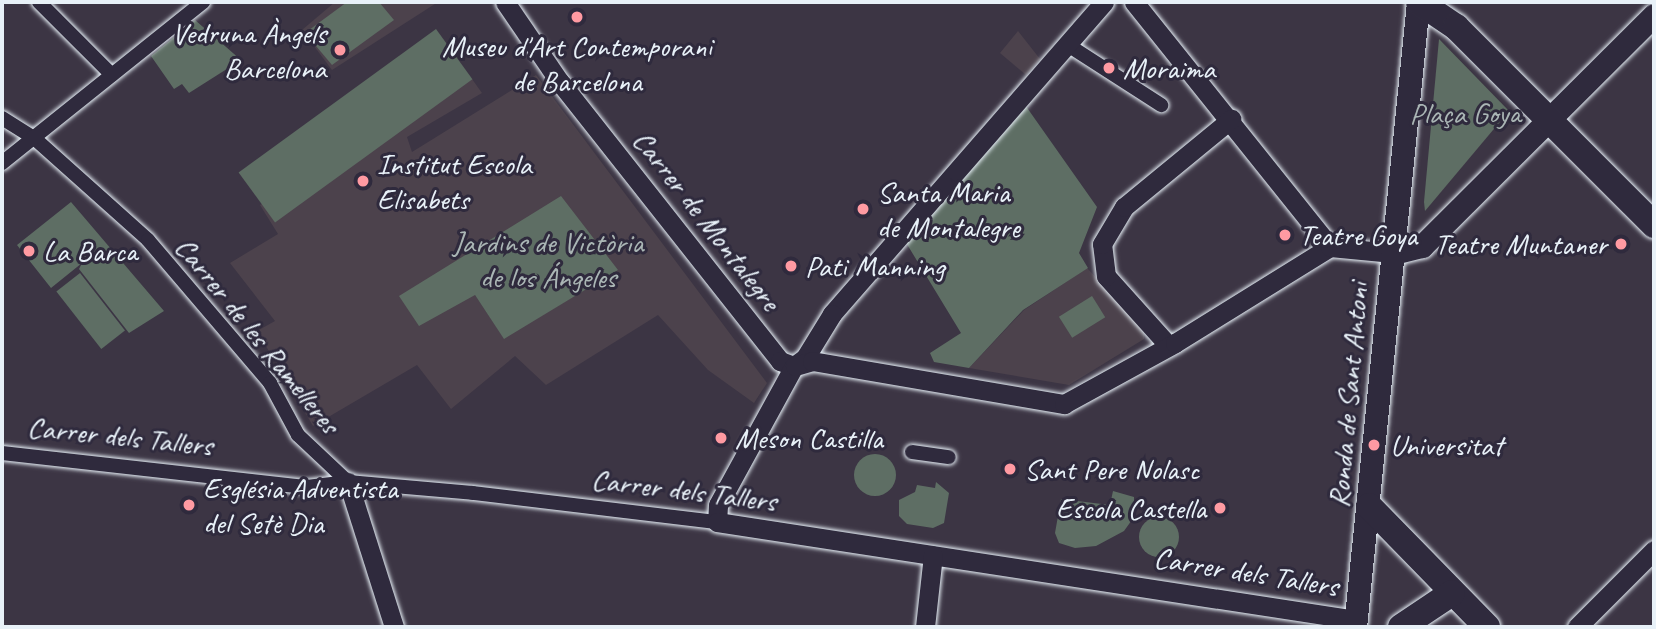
<!DOCTYPE html>
<html>
<head>
<meta charset="utf-8">
<style>
	body { margin:0 }
	#map { position:relative; width:1656px; height:629px; overflow:hidden; background:#3c3544; font-family:Caveat,sans-serif }
	div>[style] { position:absolute }
	.built>* { inset:0; background:#4c424c }
	.green>* { inset:0; background:#5e6e64; transform-origin:0 0 }
	.round { border-radius:50% }
	.roads { filter:drop-shadow(0 0 2px #e8f1f8) drop-shadow(0 0 2px #e8f1f8) }
	.pedestrian>* { height:14px; margin:-7px; padding:0 7px; transform-origin:7px; border-radius:7px; background:#2f2a3d }
	.minor>* { height:19px; margin:-9.5px; padding:0 9.5px; transform-origin:9.5px; border-radius:9.5px; background:#2f2a3d }
	.tertiary>* { height:23px; margin:-11.5px; padding:0 11.5px; transform-origin:11.5px; border-radius:11.5px; background:#2f2a3d }
	.secondary>* { height:26px; margin:-13px; padding:0 13px; transform-origin:13px; border-radius:13px; background:#2f2a3d }
	.dots>* { width:19px; height:19px; translate:-50% -50%; box-sizing:border-box; border:4px solid #2f2a3d; border-radius:50% }
	span { translate:-50% -50%; white-space:nowrap; text-align:center; line-height:1.15; -webkit-text-stroke:6px #2f2a3d; paint-order:stroke }
	.poi-label { font-size:30px; color:#e8f1f8 }
	.right { translate:-100% -50%; text-align:right }
	.left { translate:0 -50%; text-align:left }
	.park-label { font-size:30px; color:#aab6b5 }
	.street-label { font-size:30px; color:#e8f1f8 }
	.frame { position:absolute; inset:0; border:4px solid #e8f1f8; pointer-events:none }
</style>
</head>
<body>
<div id="map">
	<div class="built">
		<div style="clip-path:polygon(335px 2px,438px 2px,332px 70px,302px 30px)"></div>
		<div style="clip-path:polygon(1018px 31px,1040px 59px,1026px 75px,1000px 53px)"></div>
		<div style="clip-path:polygon(evenodd,536px 75px,767px 383px,754px 403px,708px 370px,658px 315px,546px 385px,515px 356px,451px 409px,417px 365px,313px 426px,257px 331px,275px 321px,230px 263px,278px 234px,260px 205px,472px 79px,482px 93px,407px 137px,412px 152px,536px 75px,618px 270px,504px 338px,475px 295px,618px 270px)"></div>
		<div style="clip-path:polygon(1087px 268px,1144px 329px,1144px 339px,1069px 385px,969px 368px,1024px 310px)"></div>
	</div>
	<div class="green">
		<div style="clip-path:polygon(347px 2px,379px 2px,394px 20px,332px 65px,305px 33px)"></div>
		<div style="clip-path:polygon(195px 20px,241px 60px,189px 93px,182px 84px,174px 89px,151px 56px)"></div>
		<div style="left:436px;top:29px;width:62px;height:244px;rotate:54deg"></div>
		<div style="clip-path:polygon(1439px 39px,1509px 111px,1425px 211px,1424px 202px)"></div>
		<div style="clip-path:polygon(1023px 102px,1097px 207px,1079px 253px,1088px 268px,1023px 310px,969px 368px,934px 362px,930px 353px,961px 333px,905px 241px)"></div>
		<div style="clip-path:polygon(561px 196px,618px 270px,504px 339px,475px 295px,419px 326px,399px 296px)"></div>
		<div style="clip-path:polygon(71px 202px,164px 311px,129px 333px,79px 269px,82px 263px,51px 288px,17px 245px)"></div>
		<div style="left:80px;top:273px;width:73px;height:30px;rotate:52deg"></div>
		<div style="left:1092px;top:296px;width:25px;height:39px;rotate:58deg"></div>
		<div class="round" style="left:854px;top:454px;width:42px;height:42px"></div>
		<div style="clip-path:polygon(936px 482px,949px 493px,944px 523px,933px 528px,907px 524px,899px 516px,899px 500px,915px 492px,917px 485px,935px 488px)"></div>
		<div style="clip-path:polygon(1113px 491px,1134px 497px,1134px 517px,1124px 531px,1096px 546px,1075px 548px,1059px 543px,1055px 533px,1061px 499px,1110px 505px)"></div>
		<div class="round" style="left:1139px;top:517px;width:40px;height:40px"></div>
	</div>
	<div class="roads">
		<div class="pedestrian">
			<div style="left:39px;top:2px;width:103px;rotate:45deg"></div>
			<div style="left:1068px;top:45px;width:111px;rotate:32.8deg"></div>
			<div style="left:2px;top:118px;width:36px;rotate:32deg"></div>
			<div style="left:33px;top:137px;width:154px;rotate:41.8deg"></div>
			<div style="left:148px;top:240px;width:188px;rotate:49.5deg"></div>
			<div style="left:270px;top:383px;width:59px;rotate:61.7deg"></div>
			<div style="left:298px;top:435px;width:69px;rotate:43.2deg"></div>
			<div style="left:2px;top:163px;width:258px;rotate:-38.7deg"></div>
			<div style="left:912px;top:452px;width:37px;rotate:8deg"></div>
			<div style="left:2px;top:453px;width:307px;rotate:6.4deg"></div>
			<div style="left:307px;top:487px;width:41px;rotate:-7deg"></div>
			<div style="left:348px;top:482px;width:125px;rotate:5deg"></div>
			<div style="left:473px;top:493px;width:246px;rotate:6.8deg"></div>
		</div>
		<div class="minor">
			<div style="left:505px;top:2px;width:96px;rotate:55.6deg"></div>
			<div style="left:559px;top:81px;width:357px;rotate:51.7deg"></div>
			<div style="left:780px;top:361px;width:15px;rotate:20deg"></div>
			<div style="left:1104px;top:2px;width:414px;rotate:131.1deg"></div>
			<div style="left:832px;top:314px;width:52px;rotate:121.5deg"></div>
			<div style="left:805px;top:358px;width:14px;rotate:144deg"></div>
			<div style="left:794px;top:366px;width:158px;rotate:118.7deg"></div>
			<div style="left:718px;top:505px;width:17px;rotate:93deg"></div>
			<div style="left:717px;top:522px;width:646px;rotate:8.72deg"></div>
			<div style="left:1134px;top:2px;width:314px;rotate:51.3deg"></div>
			<div style="left:1169px;top:346px;width:94px;rotate:-132deg"></div>
			<div style="left:1106px;top:276px;width:32px;rotate:-97deg"></div>
			<div style="left:1102px;top:244px;width:43px;rotate:-59.3deg"></div>
			<div style="left:1124px;top:207px;width:139px;rotate:-39.4deg"></div>
			<div style="left:795px;top:366px;width:18px;rotate:-16deg"></div>
			<div style="left:812px;top:361px;width:256px;rotate:9.7deg"></div>
			<div style="left:1064px;top:404px;width:127px;rotate:-28.8deg"></div>
			<div style="left:1175px;top:343px;width:182px;rotate:-31.8deg"></div>
			<div style="left:1330px;top:247px;width:63px;rotate:5.4deg"></div>
			<div style="left:348px;top:482px;width:152px;rotate:72.4deg"></div>
			<div style="left:925px;top:627px;width:72px;rotate:-83.7deg"></div>
			<div style="left:1577px;top:627px;width:109px;rotate:-45deg"></div>
		</div>
		<div class="tertiary">
			<div style="left:1393px;top:253px;width:30px;rotate:-14deg"></div>
			<div style="left:1422px;top:246px;width:327px;rotate:-44.9deg"></div>
			<div style="left:1355px;top:627px;width:628px;rotate:-84.24deg"></div>
		</div>
		<div class="secondary">
			<div style="left:1419px;top:2px;width:45px;rotate:34deg"></div>
			<div style="left:1456px;top:27px;width:280px;rotate:45deg"></div>
			<div style="left:1369px;top:506px;width:169px;rotate:45.7deg"></div>
			<div style="left:1401px;top:627px;width:61px;rotate:-33.7deg"></div>
		</div>
	</div>
	<div class="dots">
		<div style="left:577px;top:17px;background:#ff9aa2"></div>
		<div style="left:340px;top:50px;background:#ff9aa2"></div>
		<div style="left:1109px;top:68px;background:#ff9aa2"></div>
		<div style="left:363px;top:181px;background:#ff9aa2"></div>
		<div style="left:863px;top:209px;background:#ff9aa2"></div>
		<div style="left:1285px;top:235px;background:#ff9aa2"></div>
		<div style="left:1621px;top:244px;background:#ff9aa2"></div>
		<div style="left:29px;top:251px;background:#ff9aa2"></div>
		<div style="left:791px;top:266px;background:#ff9aa2"></div>
		<div style="left:721px;top:438px;background:#ff9aa2"></div>
		<div style="left:1374px;top:445px;background:#ff9aa2"></div>
		<div style="left:1010px;top:469px;background:#ff9aa2"></div>
		<div style="left:189px;top:505px;background:#ff9aa2"></div>
		<div style="left:1220px;top:508px;background:#ff9aa2"></div>
	</div>
	<div class="poi-label">
		<span class="right" style="left:326px;top:50px">Vedruna Àngels<br>Barcelona</span>
		<span style="left:577px;top:63px">Museu d'Art Contemporani<br>de Barcelona</span>
		<span class="left" style="left:1123px;top:68px">Moraima</span>
		<span class="left" style="left:377px;top:181px">Institut Escola<br>Elisabets</span>
		<span class="left" style="left:877px;top:209px">Santa Maria<br>de Montalegre</span>
		<span class="left" style="left:1299px;top:235px">Teatre Goya</span>
		<span class="right" style="left:1607px;top:244px">Teatre Muntaner</span>
		<span class="left" style="left:43px;top:251px">La Barca</span>
		<span class="left" style="left:805px;top:266px">Pati Manning</span>
		<span class="left" style="left:735px;top:438px">Meson Castilla</span>
		<span class="left" style="left:1390px;top:445px">Universitat</span>
		<span class="left" style="left:1024px;top:469px">Sant Pere Nolasc</span>
		<span class="left" style="left:203px;top:505px">Església Adventista<br>del Setè Dia</span>
		<span class="right" style="left:1206px;top:508px">Escola Castella</span>
	</div>
	<div class="park-label">
		<span style="left:1465px;top:113px">Plaça Goya</span>
		<span style="left:548px;top:259px">Jardins de Victòria<br>de los Ángeles</span>
	</div>
	<div class="street-label">
		<span style="left:707px;top:220px;rotate:52deg">Carrer de Montalegre</span>
		<span style="left:258px;top:335px;rotate:51deg">Carrer de les Ramelleres</span>
		<span style="left:1348px;top:395px;rotate:-85deg">Ronda de Sant Antoni</span>
		<span style="left:120px;top:436px;rotate:6deg">Carrer dels Tallers</span>
		<span style="left:684px;top:490px;rotate:7deg">Carrer dels Tallers</span>
		<span style="left:1246px;top:572px;rotate:9deg">Carrer dels Tallers</span>
	</div>
	<div class="frame"></div>
</div>
</body>
</html>
